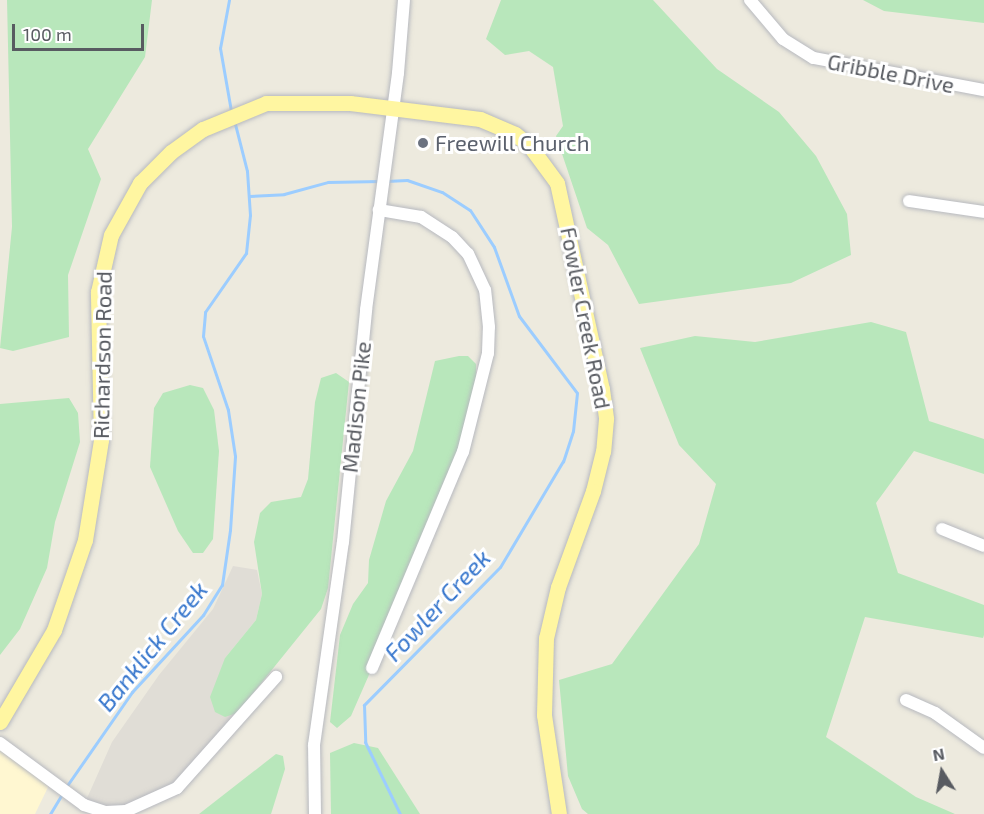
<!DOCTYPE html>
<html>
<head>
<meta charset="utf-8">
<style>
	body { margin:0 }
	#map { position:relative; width:984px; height:814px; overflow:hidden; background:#edeade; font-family:"Exo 2",sans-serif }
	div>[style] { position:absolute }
	.commercial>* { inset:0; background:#fff7d1 }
	.industrial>* { inset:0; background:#e0ddd6 }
	.green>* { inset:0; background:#b8e7bb }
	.stream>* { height:3px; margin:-1.5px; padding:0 1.5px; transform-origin:1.5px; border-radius:1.5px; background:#9ccdff }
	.roads { filter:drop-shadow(0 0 2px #b7b9bf) drop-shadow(0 0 2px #b7b9bf) }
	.minor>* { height:12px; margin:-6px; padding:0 6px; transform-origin:6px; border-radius:6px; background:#fff }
	.major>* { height:15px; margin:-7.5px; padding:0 7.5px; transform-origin:7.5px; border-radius:7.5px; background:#fff6a1 }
	.dots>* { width:16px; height:16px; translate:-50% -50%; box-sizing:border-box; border:3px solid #fff; border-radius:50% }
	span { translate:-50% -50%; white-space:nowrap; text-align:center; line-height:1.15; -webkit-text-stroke:6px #fff; paint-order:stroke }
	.street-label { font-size:22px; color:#585b61 }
	.worship-label { font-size:22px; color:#5b616d }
	.left { translate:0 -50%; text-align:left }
	.water-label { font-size:24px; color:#3575cc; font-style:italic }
	.north { position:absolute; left:912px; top:742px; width:60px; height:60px; -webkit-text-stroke:4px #fff; paint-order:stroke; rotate:349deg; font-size:16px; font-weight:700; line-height:24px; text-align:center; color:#585b61 }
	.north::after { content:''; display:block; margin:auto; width:21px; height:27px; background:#585b61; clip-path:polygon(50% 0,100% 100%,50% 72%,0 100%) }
	.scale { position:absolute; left:12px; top:24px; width:132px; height:27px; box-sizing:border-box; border:3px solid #585b61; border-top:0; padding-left:8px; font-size:18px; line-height:21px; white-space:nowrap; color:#585b61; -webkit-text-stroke:4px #fff; paint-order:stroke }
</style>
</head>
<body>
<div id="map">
	<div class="commercial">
		<div style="clip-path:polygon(0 743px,51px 781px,35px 814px,0 814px)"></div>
	</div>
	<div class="industrial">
		<div style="clip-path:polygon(233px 566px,257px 570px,262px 594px,256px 620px,225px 658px,237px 713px,189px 776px,126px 811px,84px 805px,112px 742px,159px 675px,213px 609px)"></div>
	</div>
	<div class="green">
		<div style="clip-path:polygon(7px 0,152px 0,145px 57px,88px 149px,101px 179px,68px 275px,69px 337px,13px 351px,0 348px,12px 227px)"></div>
		<div style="clip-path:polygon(501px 0,653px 0,717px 69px,779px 112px,816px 156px,847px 214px,851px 255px,791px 283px,639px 304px,608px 245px,587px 228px,556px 136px,563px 126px,553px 67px,529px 51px,505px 55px,486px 39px)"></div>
		<div style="clip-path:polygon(863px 0,984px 0,984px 23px,884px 11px)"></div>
		<div style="clip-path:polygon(871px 322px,906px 332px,929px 421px,984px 439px,984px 474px,914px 451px,876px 503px,898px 573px,984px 605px,984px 635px,983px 638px,865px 617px,826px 737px,916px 797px,955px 814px,588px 814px,582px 809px,568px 776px,559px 680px,612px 664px,699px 544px,716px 484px,679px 445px,640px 348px,695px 336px,755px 342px)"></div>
		<div style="clip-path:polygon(459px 356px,468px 356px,476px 364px,476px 406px,427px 542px,351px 716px,337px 728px,330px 722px,340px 635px,353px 604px,368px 583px,369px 560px,386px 501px,413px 451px,435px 361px)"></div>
		<div style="clip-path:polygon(336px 373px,349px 382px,328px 588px,321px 609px,237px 713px,225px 717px,215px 712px,210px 697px,225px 658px,256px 620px,262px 594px,254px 542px,260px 513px,271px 502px,301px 497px,308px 479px,315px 402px,321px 378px)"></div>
		<div style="clip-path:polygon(190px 385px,203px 388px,214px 410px,219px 451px,213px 539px,203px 553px,193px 553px,178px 531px,150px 467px,154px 408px,163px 393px)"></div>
		<div style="clip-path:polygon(69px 398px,78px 413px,80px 442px,55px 522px,47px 568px,20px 629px,0 655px,0 404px)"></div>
		<div style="clip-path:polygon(354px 743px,378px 748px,420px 814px,331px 814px,330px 753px)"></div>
		<div style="clip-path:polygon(276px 754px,283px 756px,285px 769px,271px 814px,199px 814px)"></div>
	</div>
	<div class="stream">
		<div style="left:229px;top:0;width:49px;rotate:100.6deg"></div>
		<div style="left:220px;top:48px;width:64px;rotate:80.1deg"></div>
		<div style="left:386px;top:181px;width:21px;rotate:-3deg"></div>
		<div style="left:407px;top:180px;width:37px;rotate:19deg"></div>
		<div style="left:442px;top:192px;width:33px;rotate:33deg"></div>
		<div style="left:470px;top:210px;width:44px;rotate:57deg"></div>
		<div style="left:494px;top:247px;width:73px;rotate:70.1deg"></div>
		<div style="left:519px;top:316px;width:96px;rotate:53deg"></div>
		<div style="left:577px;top:393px;width:38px;rotate:96deg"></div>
		<div style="left:573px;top:431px;width:32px;rotate:108deg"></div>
		<div style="left:563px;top:461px;width:123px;rotate:120.7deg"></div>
		<div style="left:500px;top:567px;width:194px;rotate:134.6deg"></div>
		<div style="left:364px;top:705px;width:37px;rotate:88deg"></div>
		<div style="left:365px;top:742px;width:80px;rotate:64.1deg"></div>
		<div style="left:249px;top:196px;width:35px;rotate:-3deg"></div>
		<div style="left:284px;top:194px;width:46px;rotate:-15.3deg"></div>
		<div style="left:328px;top:182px;width:52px;rotate:-1.1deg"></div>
		<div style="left:66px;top:787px;width:116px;rotate:-55.2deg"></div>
		<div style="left:132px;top:692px;width:105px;rotate:-47.3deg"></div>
		<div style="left:203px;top:615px;width:36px;rotate:-58deg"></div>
		<div style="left:222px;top:585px;width:56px;rotate:-81.7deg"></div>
		<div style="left:230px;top:530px;width:74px;rotate:-86.1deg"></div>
		<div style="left:235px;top:456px;width:47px;rotate:-98.7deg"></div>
		<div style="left:228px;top:410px;width:78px;rotate:-108.7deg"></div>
		<div style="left:203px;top:336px;width:24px;rotate:-85deg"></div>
		<div style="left:205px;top:312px;width:72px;rotate:-55.2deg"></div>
		<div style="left:246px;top:253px;width:38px;rotate:-84deg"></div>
		<div style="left:250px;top:215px;width:44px;rotate:-93.9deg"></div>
		<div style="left:247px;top:171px;width:53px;rotate:-104.3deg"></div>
		<div style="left:50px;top:814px;width:26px;rotate:-59deg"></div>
	</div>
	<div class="roads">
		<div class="minor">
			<div style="left:750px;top:0;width:51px;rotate:49.8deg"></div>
			<div style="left:783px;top:39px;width:36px;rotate:32deg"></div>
			<div style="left:814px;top:58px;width:173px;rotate:10.7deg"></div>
			<div style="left:909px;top:201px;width:76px;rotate:8.3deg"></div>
			<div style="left:942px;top:529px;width:45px;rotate:22deg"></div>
			<div style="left:372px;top:668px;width:234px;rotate:-67.2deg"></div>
			<div style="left:463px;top:452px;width:102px;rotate:-75.8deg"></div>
			<div style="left:488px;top:353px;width:26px;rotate:-88deg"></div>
			<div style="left:489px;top:327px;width:37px;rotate:-96deg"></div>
			<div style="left:485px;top:290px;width:40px;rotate:-115deg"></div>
			<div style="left:468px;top:254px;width:23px;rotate:-133deg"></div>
			<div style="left:452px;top:237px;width:37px;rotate:-147deg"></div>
			<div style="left:421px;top:217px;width:43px;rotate:-170.5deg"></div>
			<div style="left:906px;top:700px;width:32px;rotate:24deg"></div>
			<div style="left:935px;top:713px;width:60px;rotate:35.5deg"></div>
			<div style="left:0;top:743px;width:104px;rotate:36.4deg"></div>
			<div style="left:84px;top:805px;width:23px;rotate:18deg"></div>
			<div style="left:106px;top:812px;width:20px;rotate:-3deg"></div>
			<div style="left:126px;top:811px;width:56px;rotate:-24.3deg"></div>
			<div style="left:177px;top:788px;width:149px;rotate:-48.3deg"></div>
			<div style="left:315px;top:814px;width:69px;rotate:-90.8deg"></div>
			<div style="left:314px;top:745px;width:205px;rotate:-81.9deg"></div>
			<div style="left:343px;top:542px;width:233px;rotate:-84.3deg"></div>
			<div style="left:366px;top:310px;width:239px;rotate:-82.3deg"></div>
			<div style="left:398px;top:73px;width:73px;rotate:-85.3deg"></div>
		</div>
		<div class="major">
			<div style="left:0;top:722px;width:107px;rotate:-59.6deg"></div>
			<div style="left:54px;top:630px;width:95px;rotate:-71deg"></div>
			<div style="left:85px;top:540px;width:101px;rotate:-80.9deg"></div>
			<div style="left:101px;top:440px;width:148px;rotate:-91.2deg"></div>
			<div style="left:98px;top:292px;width:58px;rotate:-77.2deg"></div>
			<div style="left:111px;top:235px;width:60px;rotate:-60.9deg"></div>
			<div style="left:140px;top:183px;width:44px;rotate:-45deg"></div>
			<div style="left:171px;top:152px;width:39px;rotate:-36deg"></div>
			<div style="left:203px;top:129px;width:68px;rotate:-22.4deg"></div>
			<div style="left:266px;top:103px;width:84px"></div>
			<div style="left:350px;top:103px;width:131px;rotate:7deg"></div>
			<div style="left:480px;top:119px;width:38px;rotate:23deg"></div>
			<div style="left:515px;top:134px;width:18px;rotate:38deg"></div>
			<div style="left:529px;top:145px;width:47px;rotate:53.6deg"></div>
			<div style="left:557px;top:183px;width:211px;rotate:77.7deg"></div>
			<div style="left:602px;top:389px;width:30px;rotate:82deg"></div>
			<div style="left:606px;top:419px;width:32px;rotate:95deg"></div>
			<div style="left:603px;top:451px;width:41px;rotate:104deg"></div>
			<div style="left:593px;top:491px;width:102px;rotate:110deg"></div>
			<div style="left:558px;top:587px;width:52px;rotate:103.2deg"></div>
			<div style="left:546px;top:638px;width:77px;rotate:91.5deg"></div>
			<div style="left:544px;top:715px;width:100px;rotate:81.4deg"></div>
		</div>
	</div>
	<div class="dots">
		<div style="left:423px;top:143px;background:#6b7280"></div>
	</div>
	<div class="street-label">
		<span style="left:891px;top:73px;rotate:11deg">Gribble Drive</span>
		<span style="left:586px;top:318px;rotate:79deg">Fowler Creek Road</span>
		<span style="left:102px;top:355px;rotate:-89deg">Richardson Road</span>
		<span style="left:356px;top:407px;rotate:-84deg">Madison Pike</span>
	</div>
	<div class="worship-label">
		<span class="left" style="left:435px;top:143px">Freewill Church</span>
	</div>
	<div class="water-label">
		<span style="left:437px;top:605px;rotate:-47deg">Fowler Creek</span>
		<span style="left:152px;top:646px;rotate:-51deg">Banklick Creek</span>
	</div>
	<div class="north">N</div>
	<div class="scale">100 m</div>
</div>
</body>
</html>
